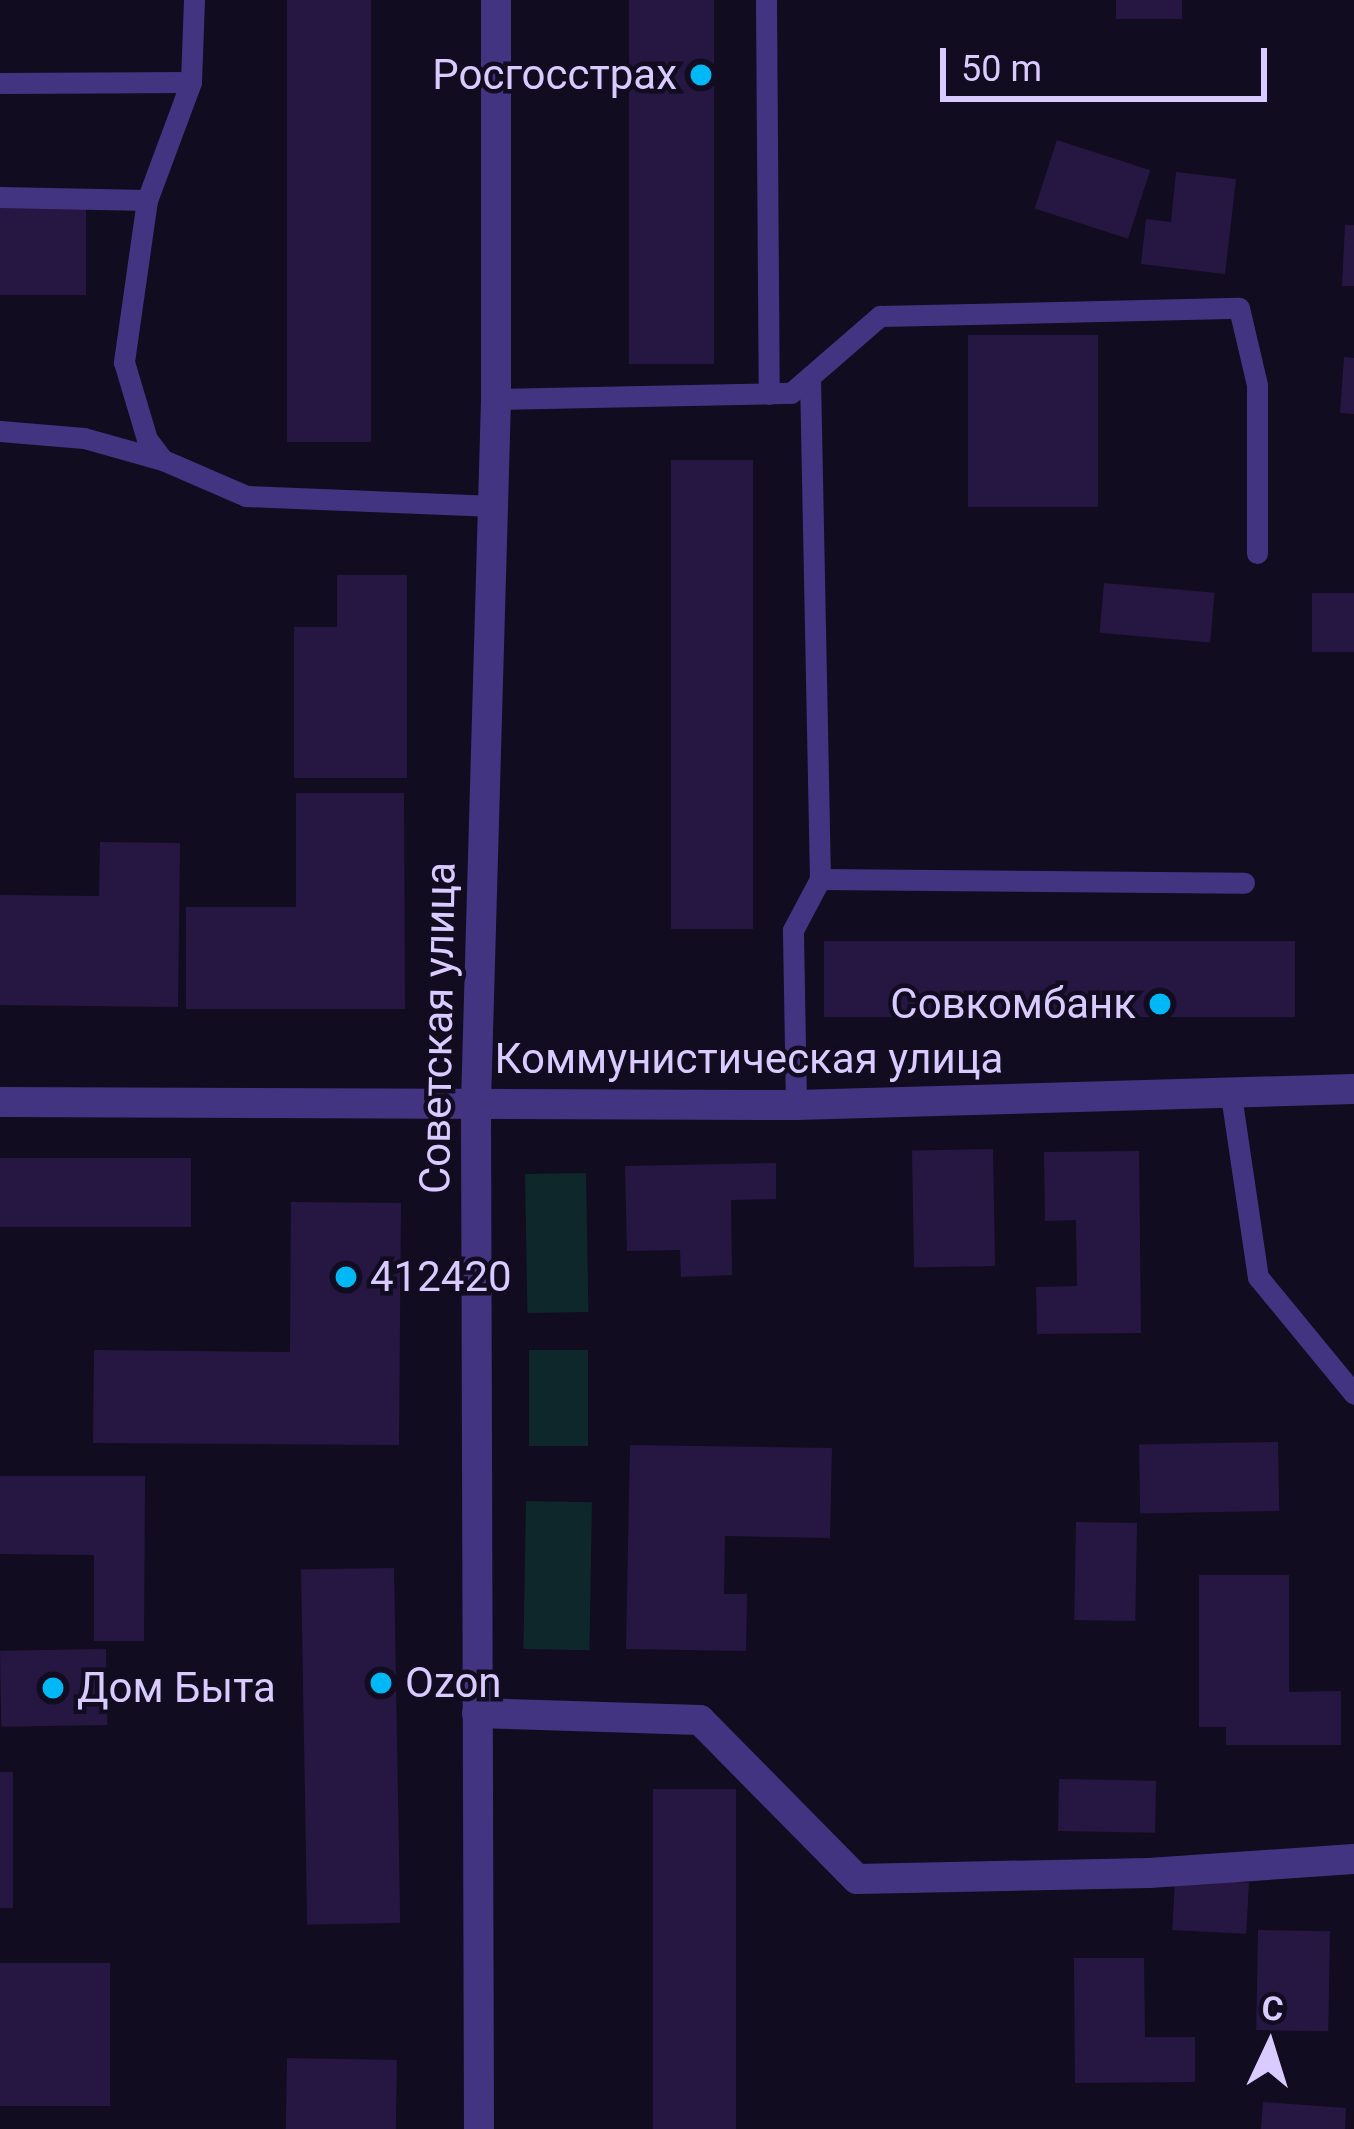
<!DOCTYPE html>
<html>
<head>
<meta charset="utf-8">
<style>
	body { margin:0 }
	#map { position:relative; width:1354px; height:2129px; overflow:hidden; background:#120c20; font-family:Roboto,sans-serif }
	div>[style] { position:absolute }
	.green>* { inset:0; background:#0e272b; transform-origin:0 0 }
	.building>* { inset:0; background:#261742; transform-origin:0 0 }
	.service>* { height:21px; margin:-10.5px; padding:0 10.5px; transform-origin:10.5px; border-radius:10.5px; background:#433482 }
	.minor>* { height:30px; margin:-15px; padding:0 15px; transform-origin:15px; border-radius:15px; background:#433482 }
	.dots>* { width:33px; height:33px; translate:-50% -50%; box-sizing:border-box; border:6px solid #120c20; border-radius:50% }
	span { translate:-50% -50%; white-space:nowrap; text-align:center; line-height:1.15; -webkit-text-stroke:9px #120c20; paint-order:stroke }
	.poi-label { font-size:42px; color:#d9cbff }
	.right { translate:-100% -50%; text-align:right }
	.left { translate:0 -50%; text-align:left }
	.street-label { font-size:42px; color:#d9cbff }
	.north { position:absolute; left:1210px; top:1985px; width:120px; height:120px; -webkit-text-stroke:9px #120c20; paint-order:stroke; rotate:4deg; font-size:33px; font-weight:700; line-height:48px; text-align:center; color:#d9cbff }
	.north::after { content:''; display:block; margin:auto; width:42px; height:54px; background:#d9cbff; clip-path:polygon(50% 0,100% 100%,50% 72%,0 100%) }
	.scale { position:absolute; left:940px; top:48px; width:327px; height:54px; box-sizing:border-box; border:6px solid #d9cbff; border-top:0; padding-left:15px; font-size:36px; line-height:42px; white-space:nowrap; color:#d9cbff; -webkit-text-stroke:9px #120c20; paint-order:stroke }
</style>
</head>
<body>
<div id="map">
	<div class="green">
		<div style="left:586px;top:1173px;width:139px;height:61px;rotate:89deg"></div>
		<div style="left:529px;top:1350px;width:59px;height:96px"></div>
		<div style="left:526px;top:1501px;width:66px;height:148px;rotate:1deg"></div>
	</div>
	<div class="building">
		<div style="left:287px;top:0;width:84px;height:442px"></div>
		<div style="left:629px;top:0;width:85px;height:364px"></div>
		<div style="left:1116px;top:0;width:66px;height:19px"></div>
		<div style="left:1057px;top:140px;width:98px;height:72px;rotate:18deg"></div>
		<div style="clip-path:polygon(1176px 172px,1236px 179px,1225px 274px,1141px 264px,1146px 219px,1171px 222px)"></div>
		<div style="left:0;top:207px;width:86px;height:88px"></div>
		<div style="clip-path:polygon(1345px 225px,1354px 225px,1354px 286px,1342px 286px)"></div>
		<div style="left:968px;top:335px;width:130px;height:172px"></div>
		<div style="clip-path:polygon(1344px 357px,1354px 358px,1354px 414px,1340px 413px)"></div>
		<div style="left:671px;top:460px;width:82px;height:469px"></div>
		<div style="clip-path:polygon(337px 575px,407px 575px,407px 778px,294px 778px,294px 627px,337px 627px)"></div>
		<div style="left:1104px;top:583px;width:111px;height:50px;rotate:5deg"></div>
		<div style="left:1312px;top:593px;width:42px;height:59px"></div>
		<div style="clip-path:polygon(296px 793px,404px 793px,405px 1009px,186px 1009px,186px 907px,296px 907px)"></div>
		<div style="clip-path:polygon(100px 842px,180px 843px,178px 1007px,0 1005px,0 895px,99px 896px)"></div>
		<div style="left:1295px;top:941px;width:76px;height:471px;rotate:90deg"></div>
		<div style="left:993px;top:1149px;width:117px;height:81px;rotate:89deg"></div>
		<div style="clip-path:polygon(1139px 1151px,1141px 1333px,1037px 1334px,1036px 1287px,1077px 1286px,1076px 1220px,1045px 1221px,1044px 1152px)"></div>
		<div style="left:0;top:1158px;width:191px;height:69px"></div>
		<div style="clip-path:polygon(776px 1163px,776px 1199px,731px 1200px,732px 1275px,681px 1277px,680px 1250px,627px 1251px,625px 1166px)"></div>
		<div style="clip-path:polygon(291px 1202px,401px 1203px,399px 1445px,93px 1443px,94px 1350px,290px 1352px)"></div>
		<div style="left:1278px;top:1442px;width:69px;height:139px;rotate:89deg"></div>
		<div style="clip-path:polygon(630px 1445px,832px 1448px,830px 1538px,725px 1536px,724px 1594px,747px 1594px,746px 1651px,626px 1649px)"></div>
		<div style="clip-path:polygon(0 1476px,145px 1476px,144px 1641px,94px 1641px,94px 1555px,0 1554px)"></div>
		<div style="left:1076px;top:1522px;width:61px;height:98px;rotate:1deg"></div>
		<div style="left:394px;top:1568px;width:355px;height:93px;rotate:89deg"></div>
		<div style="clip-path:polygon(1199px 1575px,1289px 1575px,1289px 1692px,1341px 1691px,1341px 1745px,1226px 1745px,1226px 1727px,1199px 1727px)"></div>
		<div style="left:106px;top:1649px;width:76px;height:106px;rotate:89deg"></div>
		<div style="left:0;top:1772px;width:13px;height:136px"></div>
		<div style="left:1059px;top:1779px;width:97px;height:52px;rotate:1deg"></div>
		<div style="left:653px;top:1789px;width:83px;height:340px"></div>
		<div style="left:1175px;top:1879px;width:74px;height:51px;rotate:3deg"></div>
		<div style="left:1258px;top:1930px;width:72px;height:100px;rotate:1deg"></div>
		<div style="clip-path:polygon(1074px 1958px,1144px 1958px,1145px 2037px,1195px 2037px,1195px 2082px,1075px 2083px)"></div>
		<div style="left:0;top:1963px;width:110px;height:143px"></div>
		<div style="left:287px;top:2058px;width:110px;height:71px;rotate:1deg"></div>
		<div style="clip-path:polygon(1263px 2102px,1346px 2108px,1345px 2129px,1261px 2129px)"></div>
	</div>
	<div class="service">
		<div style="left:194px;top:0;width:82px;rotate:92.1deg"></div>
		<div style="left:191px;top:82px;width:126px;rotate:110.4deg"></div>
		<div style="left:147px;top:200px;width:164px;rotate:98.1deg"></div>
		<div style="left:124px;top:362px;width:80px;rotate:73.4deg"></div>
		<div style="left:147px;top:439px;width:26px;rotate:53deg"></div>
		<div style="left:163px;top:460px;width:90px;rotate:23.4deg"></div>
		<div style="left:246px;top:496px;width:248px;rotate:2.3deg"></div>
		<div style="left:766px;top:0;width:394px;rotate:89.6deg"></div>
		<div style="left:0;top:83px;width:191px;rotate:-0.3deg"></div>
		<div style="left:0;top:197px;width:147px;rotate:1.2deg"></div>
		<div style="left:810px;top:377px;width:502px;rotate:88.86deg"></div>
		<div style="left:820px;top:879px;width:424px;rotate:0.5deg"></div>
		<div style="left:496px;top:399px;width:295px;rotate:-1.2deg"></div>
		<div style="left:791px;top:393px;width:118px;rotate:-40.9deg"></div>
		<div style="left:880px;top:316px;width:359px;rotate:-1.3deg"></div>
		<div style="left:1239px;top:308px;width:79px;rotate:76.8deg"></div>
		<div style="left:1257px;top:385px;width:168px;rotate:90deg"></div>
		<div style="left:0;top:431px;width:84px;rotate:4.8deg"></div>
		<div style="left:84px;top:438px;width:82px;rotate:15.6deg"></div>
		<div style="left:1231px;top:1095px;width:184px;rotate:81.6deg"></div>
		<div style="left:1258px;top:1277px;width:151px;rotate:50.6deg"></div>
		<div style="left:796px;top:1105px;width:175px;rotate:-91deg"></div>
		<div style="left:793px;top:930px;width:58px;rotate:-62.1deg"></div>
	</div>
	<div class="minor">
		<div style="left:0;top:1102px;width:796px;rotate:0.22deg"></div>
		<div style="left:796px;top:1105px;width:558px;rotate:-1.64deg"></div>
		<div style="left:477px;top:1713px;width:223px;rotate:1.8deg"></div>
		<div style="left:700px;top:1720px;width:223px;rotate:45.4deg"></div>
		<div style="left:857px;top:1879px;width:292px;rotate:-1.2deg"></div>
		<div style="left:1149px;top:1873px;width:205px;rotate:-3.9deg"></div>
		<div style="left:479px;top:2129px;width:1026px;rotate:-90.17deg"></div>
		<div style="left:476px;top:1103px;width:704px;rotate:-88.37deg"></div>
		<div style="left:496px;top:399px;width:399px;rotate:-90deg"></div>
	</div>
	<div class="dots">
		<div style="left:701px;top:75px;background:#00b8f6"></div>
		<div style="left:1160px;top:1004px;background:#00b8f6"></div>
		<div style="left:346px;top:1277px;background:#00b8f6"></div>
		<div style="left:381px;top:1683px;background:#00b8f6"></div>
		<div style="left:53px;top:1688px;background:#00b8f6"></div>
	</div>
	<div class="poi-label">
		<span class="right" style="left:677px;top:75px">Росгосстрах</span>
		<span class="right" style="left:1136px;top:1004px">Совкомбанк</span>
		<span class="left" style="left:370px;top:1277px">412420</span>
		<span class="left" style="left:405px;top:1683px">Ozon</span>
		<span class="left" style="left:77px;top:1688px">Дом Быта</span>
	</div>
	<div class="street-label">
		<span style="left:438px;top:1028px;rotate:-89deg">Советская улица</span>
		<span style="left:749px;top:1059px">Коммунистическая улица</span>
	</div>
	<div class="north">С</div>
	<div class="scale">50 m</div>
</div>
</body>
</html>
